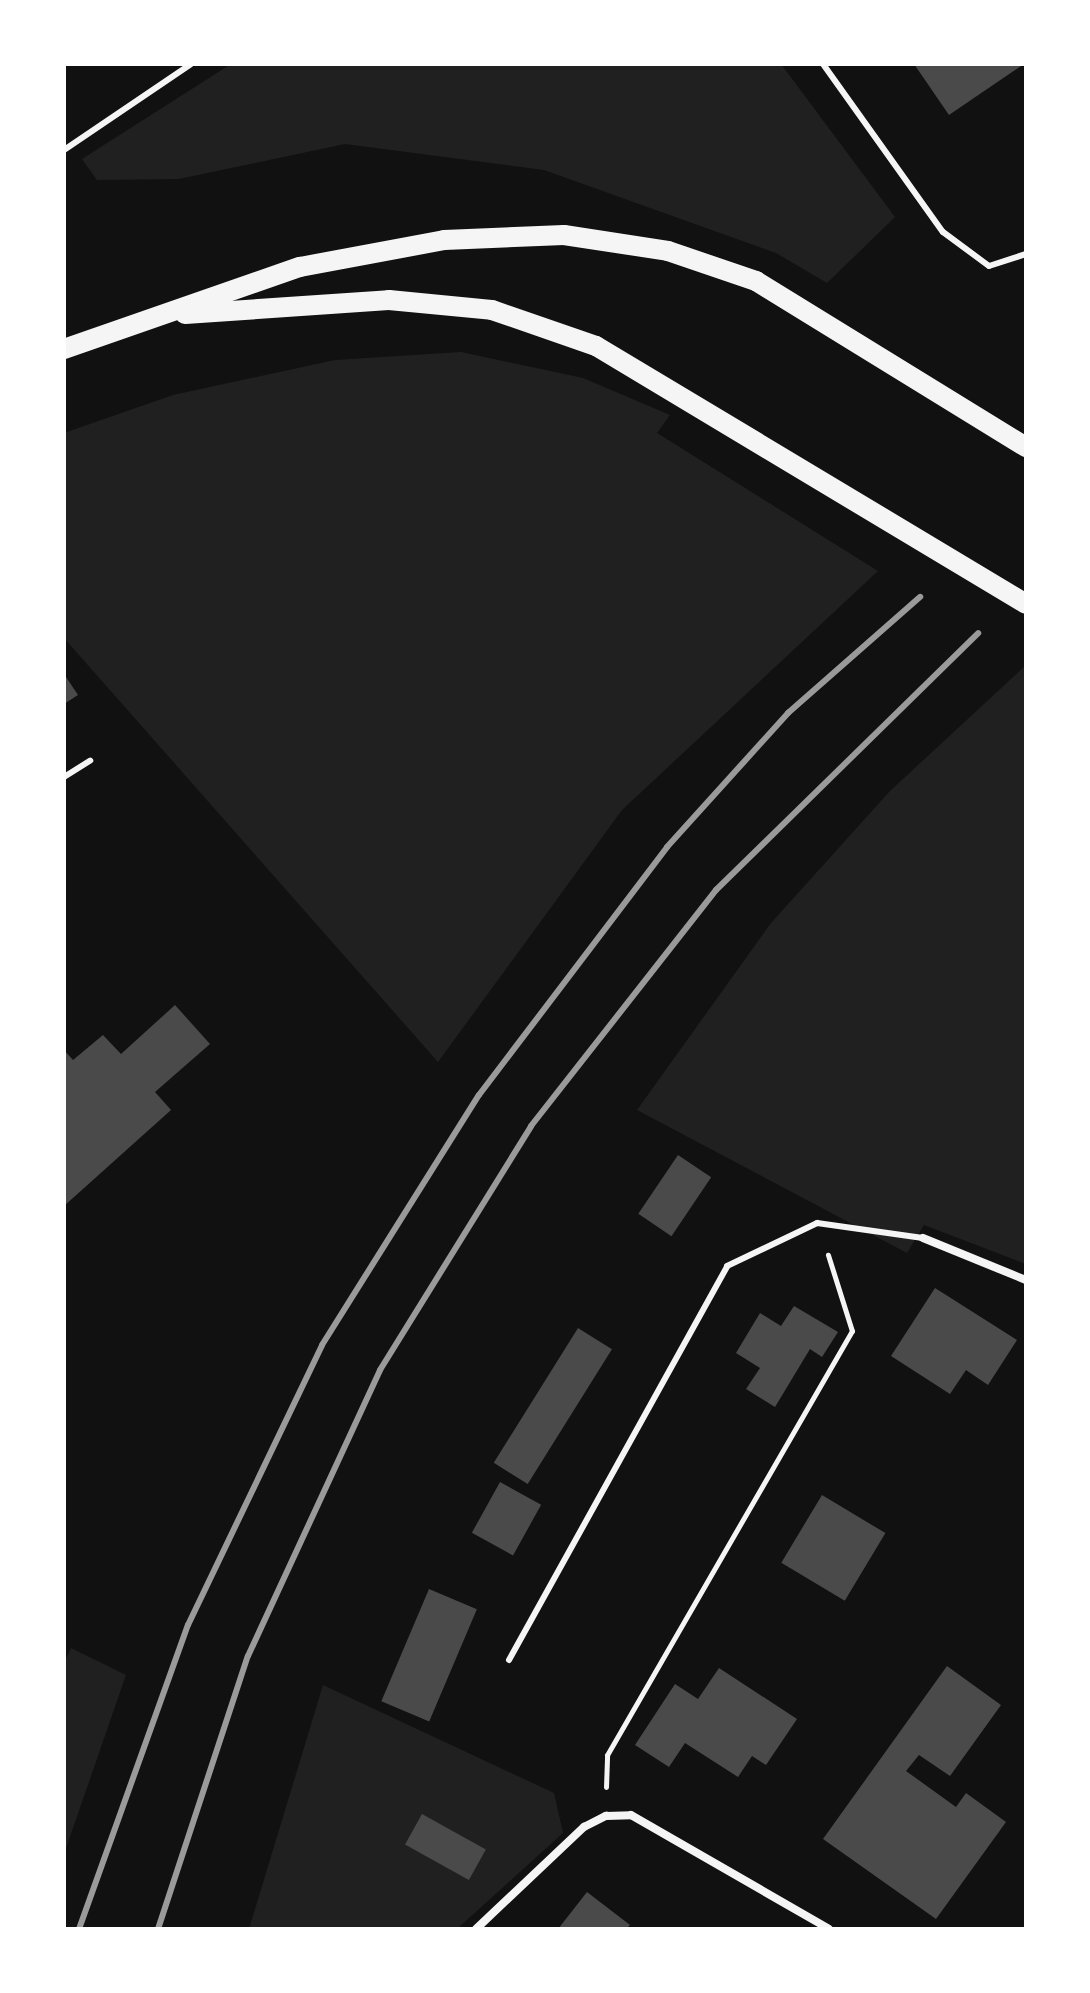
<!DOCTYPE html>
<html>
<head>
<meta charset="utf-8">
<style>
	body { margin:0 }
	#map { position:relative; width:1090px; height:1993px; overflow:hidden; background:#111; font-family:"Work Sans",sans-serif }
	div>[style] { position:absolute }
	.green>* { inset:0; background:#202020 }
	.building>* { inset:0; background:#4a4a4a; transform-origin:0 0 }
	.path>* { height:5px; margin:-2.5px; padding:0 2.5px; transform-origin:2.5px; border-radius:2.5px; background:#f5f5f5 }
	.service>* { height:6px; margin:-3px; padding:0 3px; transform-origin:3px; border-radius:3px; background:#f5f5f5 }
	.minor>* { height:8px; margin:-4px; padding:0 4px; transform-origin:4px; border-radius:4px; background:#f5f5f5 }
	.primary>* { height:20px; margin:-10px; padding:0 10px; transform-origin:10px; border-radius:10px; background:#f5f5f5 }
	.rail>* { height:6px; margin:-3px; padding:0 3px; transform-origin:3px; border-radius:3px; background:#9a9a9a }
	span { translate:-50% -50%; white-space:nowrap; text-align:center; line-height:1.15; -webkit-text-stroke:6px #fff; paint-order:stroke }
	.frame { position:absolute; inset:0; border:66px solid #fff; pointer-events:none }
</style>
</head>
<body>
<div id="map">
	<div class="green">
		<div style="clip-path:polygon(231px 64px,781px 64px,895px 217px,827px 283px,776px 253px,544px 170px,345px 144px,179px 179px,97px 180px,82px 159px)"></div>
		<div style="clip-path:polygon(461px 352px,583px 378px,670px 415px,657px 433px,878px 571px,622px 810px,438px 1062px,64px 638px,64px 433px,173px 395px,335px 360px)"></div>
		<div style="clip-path:polygon(1026px 665px,1026px 1264px,924px 1225px,907px 1253px,637px 1110px,771px 923px,890px 791px)"></div>
		<div style="clip-path:polygon(71px 1648px,126px 1675px,64px 1854px,64px 1663px)"></div>
		<div style="clip-path:polygon(323px 1685px,554px 1793px,563px 1833px,458px 1928px,249px 1929px)"></div>
	</div>
	<div class="building">
		<div style="clip-path:polygon(914px 64px,1024px 64px,949px 115px)"></div>
		<div style="clip-path:polygon(64px 674px,78px 695px,64px 704px)"></div>
		<div style="clip-path:polygon(175px 1005px,210px 1044px,155px 1092px,171px 1110px,64px 1206px,64px 1050px,73px 1060px,103px 1035px,121px 1054px)"></div>
		<div style="left:678px;top:1155px;width:40px;height:71px;rotate:34deg"></div>
		<div style="clip-path:polygon(935px 1288px,1017px 1340px,988px 1385px,966px 1370px,950px 1394px,891px 1356px)"></div>
		<div style="clip-path:polygon(794px 1306px,838px 1332px,822px 1357px,810px 1349px,775px 1407px,746px 1389px,760px 1368px,736px 1353px,760px 1313px,781px 1326px)"></div>
		<div style="left:578px;top:1328px;width:40px;height:159px;rotate:32deg"></div>
		<div style="left:500px;top:1482px;width:47px;height:58px;rotate:29deg"></div>
		<div style="left:822px;top:1495px;width:74px;height:79px;rotate:31deg"></div>
		<div style="left:429px;top:1589px;width:52px;height:122px;rotate:23deg"></div>
		<div style="clip-path:polygon(947px 1666px,1001px 1705px,950px 1776px,919px 1755px,906px 1771px,956px 1807px,966px 1793px,1006px 1822px,936px 1919px,823px 1839px)"></div>
		<div style="clip-path:polygon(719px 1668px,797px 1719px,766px 1765px,752px 1756px,738px 1777px,685px 1743px,669px 1767px,635px 1745px,675px 1684px,698px 1699px)"></div>
		<div style="left:422px;top:1814px;width:73px;height:35px;rotate:29deg"></div>
		<div style="clip-path:polygon(587px 1892px,630px 1925px,626px 1929px,558px 1929px)"></div>
	</div>
	<div class="path">
		<div style="left:606px;top:1787px;width:32px;rotate:-88deg"></div>
		<div style="left:607px;top:1755px;width:490px;rotate:-60deg"></div>
		<div style="left:852px;top:1331px;width:80px;rotate:-107.5deg"></div>
	</div>
	<div class="service">
		<div style="left:823px;top:64px;width:206px;rotate:54.5deg"></div>
		<div style="left:943px;top:232px;width:57px;rotate:36.5deg"></div>
		<div style="left:989px;top:266px;width:39px;rotate:-18deg"></div>
		<div style="left:64px;top:150px;width:153px;rotate:-34.1deg"></div>
		<div style="left:64px;top:777px;width:31px;rotate:-32deg"></div>
		<div style="left:509px;top:1660px;width:450px;rotate:-61deg"></div>
		<div style="left:727px;top:1266px;width:100px;rotate:-25.5deg"></div>
		<div style="left:817px;top:1223px;width:107px;rotate:8.1deg"></div>
	</div>
	<div class="minor">
		<div style="left:923px;top:1238px;width:111px;rotate:22.2deg"></div>
		<div style="left:476px;top:1929px;width:149px;rotate:-43.4deg"></div>
		<div style="left:584px;top:1827px;width:25px;rotate:-27deg"></div>
		<div style="left:606px;top:1816px;width:25px;rotate:-2deg"></div>
		<div style="left:631px;top:1815px;width:228px;rotate:29.9deg"></div>
	</div>
	<div class="primary">
		<div style="left:185px;top:314px;width:204px;rotate:-3.9deg"></div>
		<div style="left:389px;top:300px;width:103px;rotate:5.5deg"></div>
		<div style="left:492px;top:310px;width:110px;rotate:19.1deg"></div>
		<div style="left:596px;top:346px;width:501px;rotate:30.96deg"></div>
		<div style="left:64px;top:349px;width:250px;rotate:-19.2deg"></div>
		<div style="left:300px;top:267px;width:147px;rotate:-10.6deg"></div>
		<div style="left:444px;top:240px;width:120px;rotate:-2.4deg"></div>
		<div style="left:564px;top:235px;width:105px;rotate:8.7deg"></div>
		<div style="left:668px;top:251px;width:93px;rotate:18.8deg"></div>
		<div style="left:756px;top:281px;width:317px;rotate:31.6deg"></div>
	</div>
	<div class="rail">
		<div style="left:79px;top:1929px;width:323px;rotate:-70.3deg"></div>
		<div style="left:188px;top:1625px;width:310px;rotate:-64.4deg"></div>
		<div style="left:322px;top:1345px;width:295px;rotate:-57.9deg"></div>
		<div style="left:479px;top:1095px;width:311px;rotate:-52.8deg"></div>
		<div style="left:667px;top:847px;width:181px;rotate:-47.9deg"></div>
		<div style="left:788px;top:713px;width:176px;rotate:-41.3deg"></div>
		<div style="left:158px;top:1929px;width:287px;rotate:-71.8deg"></div>
		<div style="left:248px;top:1656px;width:315px;rotate:-65.2deg"></div>
		<div style="left:380px;top:1370px;width:287px;rotate:-58.2deg"></div>
		<div style="left:531px;top:1126px;width:300px;rotate:-51.9deg"></div>
		<div style="left:716px;top:890px;width:367px;rotate:-44.4deg"></div>
	</div>
	<div class="frame"></div>
</div>
</body>
</html>
